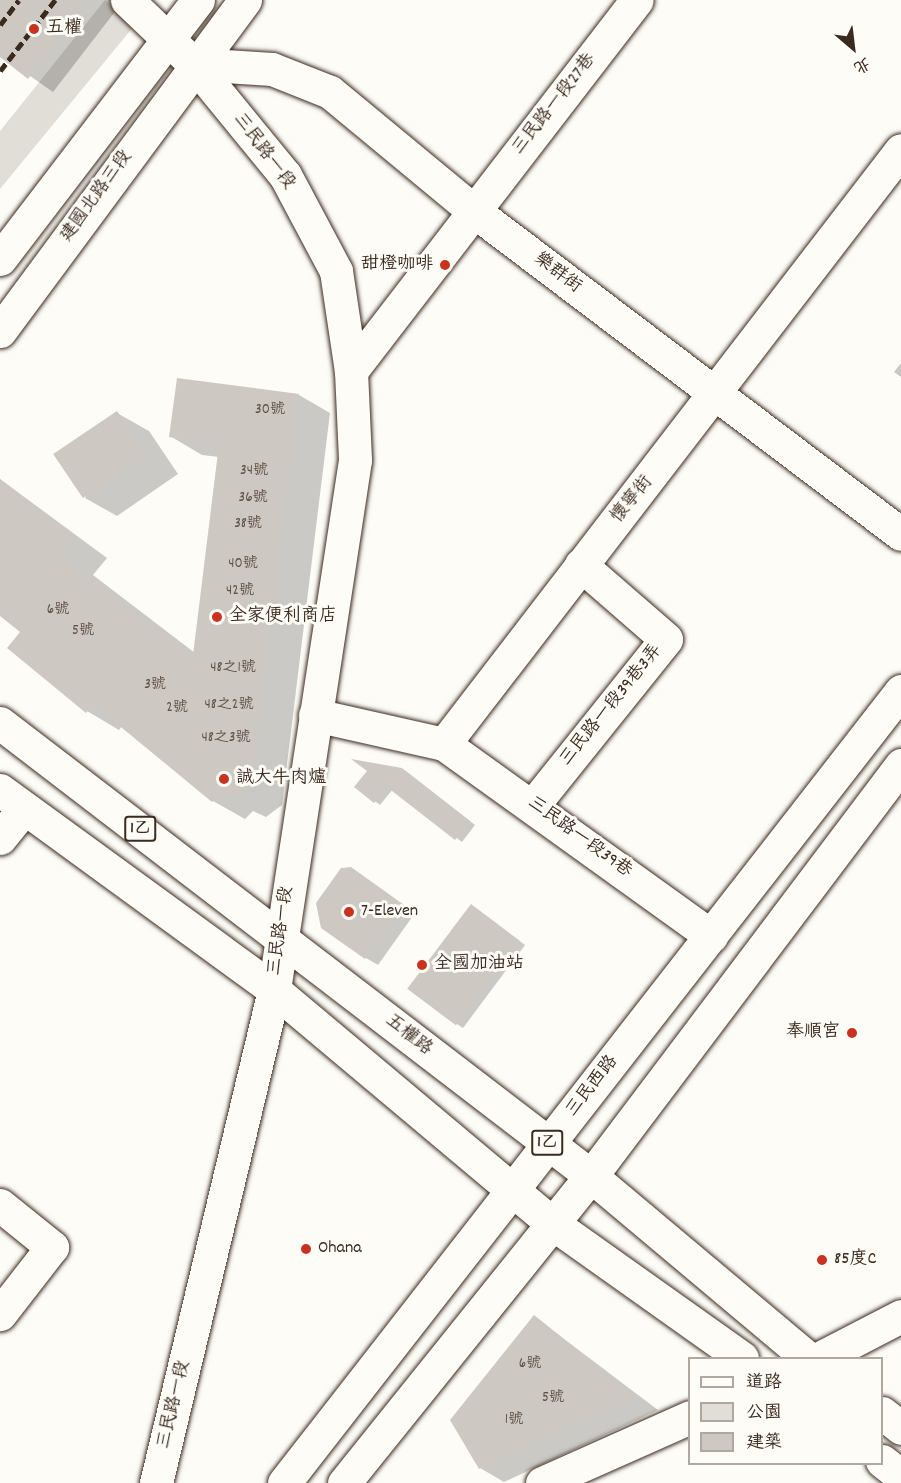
<!DOCTYPE html>
<html>
<head>
<meta charset="utf-8">
<style>
	body { margin:0 }
	#map { position:relative; width:901px; height:1483px; overflow:hidden; background:#fdfcf7; font-family:Dekko,"LXGW WenKai TC",sans-serif }
	div>[style] { position:absolute }
	.green>* { inset:0; background:#e1ded7 }
	.shadow>* { inset:0; background:#0003 }
	.building>* { inset:0; background:#cdc8c2; transform-origin:0 0 }
	.roads { filter:drop-shadow(0 0 2px #3b2a1e) drop-shadow(0 0 2px #3b2a1e) }
	.minor>* { height:33px; margin:-16.5px; padding:0 16.5px; transform-origin:16.5px; border-radius:16.5px; background:#fdfcf7 }
	.major>* { height:33px; margin:-16.5px; padding:0 16.5px; transform-origin:16.5px; border-radius:16.5px; background:#fdfcf7 }
	.rail>* { height:4.5px; margin-top:-2.25px; transform-origin:0; background:repeating-linear-gradient(90deg,#3b2a1e 0 9px,transparent 0 13.5px) }
	.dots>* { width:16px; height:16px; translate:-50% -50%; box-sizing:border-box; border:3px solid #fdfcf7; border-radius:50% }
	span { translate:-50% -50%; white-space:nowrap; text-align:center; line-height:1.15; -webkit-text-stroke:6px #fdfcf7; paint-order:stroke }
	.number-label { font-size:15px; color:#605247 }
	.number-label span { -webkit-text-stroke-width:0 }
	.shield-label span { padding:2px 4px; background:#fdfcf7; border:2px solid; border-radius:4px; -webkit-text-stroke-width:0 }
	.shield-label { font-size:16px; color:#3b2a1e; font-weight:700 }
	.poi-label { font-size:18px; color:#3b2a1e }
	.left { translate:0 -50%; text-align:left }
	.right { translate:-100% -50%; text-align:right }
	.street-label { font-size:18px; color:#3b2a1e }
	.legend { position:absolute; left:688px; top:1357px; width:195px; height:108px; box-sizing:border-box; background:#fdfcf7; border:2px solid #afa8a0; margin:0; padding:8px 10px; list-style:none; font-size:18px; color:#3b2a1e }
	.legend li { display:flex; align-items:center; gap:12px; height:30px }
	.legend b { width:30px; border:2px solid #afa8a0 }
	.north { position:absolute; left:823px; top:18px; width:60px; height:60px; -webkit-text-stroke:4px #fdfcf7; paint-order:stroke; rotate:152deg; font-size:16px; font-weight:700; line-height:24px; text-align:center; color:#3b2a1e }
	.north::after { content:''; display:block; margin:auto; width:21px; height:27px; background:#3b2a1e; clip-path:polygon(50% 0,100% 100%,50% 72%,0 100%) }
</style>
</head>
<body>
<div id="map">
	<div class="green">
		<div style="clip-path:polygon(105px 0,134px 26px,0 189px,0 131px)"></div>
	</div>
	<div class="shadow">
		<div style="clip-path:polygon(0 0,124px 0,53px 92px,0 55px)"></div>
		<div style="clip-path:polygon(901px 363px,901px 377px,894px 372px)"></div>
		<div style="clip-path:polygon(299px 395px,330px 413px,282px 805px,266px 817px,253px 811px,245px 819px,213px 801px,122px 726px,119px 730px,87px 711px,22px 632px,0 614px,0 479px,107px 558px,93px 575px,195px 653px,219px 457px,202px 455px,170px 436px)"></div>
		<div style="clip-path:polygon(117px 413px,149px 431px,178px 474px,117px 516px,85px 498px)"></div>
		<div style="clip-path:polygon(408px 773px,475px 825px,462px 842px,393px 789px,380px 805px,356px 787px)"></div>
		<div style="clip-path:polygon(364px 877px,415px 913px,378px 965px,366px 958px)"></div>
		<div style="clip-path:polygon(477px 910px,525px 945px,463px 1028px,457px 1024px)"></div>
		<div style="clip-path:polygon(535px 1317px,658px 1410px,504px 1482px,480px 1468px)"></div>
	</div>
	<div class="building">
		<div style="clip-path:polygon(0 0,89px 0,28px 79px,0 57px)"></div>
		<div style="clip-path:polygon(177px 378px,299px 394px,251px 787px,233px 800px,221px 794px,212px 802px,93px 704px,86px 713px,7px 648px,20px 632px,0 616px,0 479px,76px 538px,62px 556px,193px 655px,219px 444px,169px 437px)"></div>
		<div style="left:117px;top:411px;width:53px;height:77px;rotate:56deg"></div>
		<div style="clip-path:polygon(351px 759px,402px 768px,470px 821px,455px 840px,387px 787px,374px 803px,354px 787px,367px 771px)"></div>
		<div style="clip-path:polygon(351px 867px,404px 905px,365px 959px,321px 928px,316px 903px,341px 868px)"></div>
		<div style="left:471px;top:904px;width:61px;height:106px;rotate:37deg"></div>
		<div style="clip-path:polygon(534px 1315px,635px 1396px,479px 1469px,450px 1420px)"></div>
	</div>
	<div class="roads">
		<div class="minor">
			<div style="left:127px;top:0;width:93px;rotate:43.7deg"></div>
			<div style="left:194px;top:64px;width:144px;rotate:50.7deg"></div>
			<div style="left:285px;top:175px;width:109px;rotate:62deg"></div>
			<div style="left:336px;top:271px;width:101px;rotate:81.5deg"></div>
			<div style="left:351px;top:371px;width:89px;rotate:87.4deg"></div>
			<div style="left:355px;top:460px;width:536px;rotate:98.69deg"></div>
			<div style="left:274px;top:990px;width:507px;rotate:103.46deg"></div>
			<div style="left:194px;top:64px;width:78px;rotate:3.7deg"></div>
			<div style="left:272px;top:69px;width:62px;rotate:21.6deg"></div>
			<div style="left:330px;top:92px;width:187px;rotate:39.6deg"></div>
			<div style="left:474px;top:211px;width:535px;rotate:37.11deg"></div>
			<div style="left:0;top:259px;width:326px;rotate:-52.6deg"></div>
			<div style="left:0;top:331px;width:412px;rotate:-53.5deg"></div>
			<div style="left:351px;top:371px;width:468px;rotate:-52.4deg"></div>
			<div style="left:315px;top:715px;width:132px;rotate:12.7deg"></div>
			<div style="left:444px;top:744px;width:329px;rotate:35.7deg"></div>
			<div style="left:444px;top:744px;width:749px;rotate:-52.43deg"></div>
			<div style="left:534px;top:804px;width:211px;rotate:-51.3deg"></div>
			<div style="left:666px;top:639px;width:113px;rotate:-139deg"></div>
			<div style="left:0;top:838px;width:38px;rotate:-51deg"></div>
			<div style="left:0;top:1205px;width:67px;rotate:38.9deg"></div>
			<div style="left:52px;top:1247px;width:85px;rotate:127.8deg"></div>
			<div style="left:284px;top:1483px;width:1004px;rotate:-52.08deg"></div>
			<div style="left:344px;top:1483px;width:394px;rotate:-51.2deg"></div>
			<div style="left:591px;top:1176px;width:515px;rotate:-52.97deg"></div>
		</div>
		<div class="major">
			<div style="left:0;top:723px;width:745px;rotate:37.47deg"></div>
			<div style="left:591px;top:1176px;width:283px;rotate:40deg"></div>
			<div style="left:0;top:790px;width:339px;rotate:36.1deg"></div>
			<div style="left:274px;top:990px;width:363px;rotate:40deg"></div>
			<div style="left:552px;top:1223px;width:233px;rotate:35.4deg"></div>
			<div style="left:820px;top:1358px;width:91px;rotate:-27.4deg"></div>
			<div style="left:882px;top:1413px;width:24px;rotate:38deg"></div>
			<div style="left:882px;top:1461px;width:24px;rotate:38deg"></div>
			<div style="left:542px;top:1483px;width:162px;rotate:-24deg"></div>
		</div>
	</div>
	<div class="rail">
		<div style="left:0;top:25px;width:31px;rotate:-53deg"></div>
		<div style="left:0;top:71px;width:90px;rotate:-52.2deg"></div>
	</div>
	<div class="dots">
		<div style="left:34px;top:29px;background:#c8321e"></div>
		<div style="left:445px;top:265px;background:#c8321e"></div>
		<div style="left:217px;top:617px;background:#c8321e"></div>
		<div style="left:224px;top:779px;background:#c8321e"></div>
		<div style="left:349px;top:912px;background:#c8321e"></div>
		<div style="left:422px;top:965px;background:#c8321e"></div>
		<div style="left:852px;top:1033px;background:#c8321e"></div>
		<div style="left:306px;top:1249px;background:#c8321e"></div>
		<div style="left:822px;top:1260px;background:#c8321e"></div>
	</div>
	<div class="number-label">
		<span style="left:270px;top:411px">30號</span>
		<span style="left:254px;top:472px">34號</span>
		<span style="left:253px;top:499px">36號</span>
		<span style="left:248px;top:525px">38號</span>
		<span style="left:243px;top:565px">40號</span>
		<span style="left:240px;top:592px">42號</span>
		<span style="left:58px;top:611px">6號</span>
		<span style="left:83px;top:632px">5號</span>
		<span style="left:233px;top:669px">48之1號</span>
		<span style="left:155px;top:686px">3號</span>
		<span style="left:229px;top:706px">48之2號</span>
		<span style="left:177px;top:709px">2號</span>
		<span style="left:226px;top:739px">48之3號</span>
		<span style="left:530px;top:1365px">6號</span>
		<span style="left:553px;top:1399px">5號</span>
		<span style="left:514px;top:1421px">1號</span>
	</div>
	<div class="shield-label">
		<span style="left:140px;top:829px">1乙</span>
		<span style="left:547px;top:1143px">1乙</span>
	</div>
	<div class="poi-label">
		<span class="left" style="left:46px;top:29px">五權</span>
		<span class="right" style="left:433px;top:265px">甜橙咖啡</span>
		<span class="left" style="left:229px;top:617px">全家便利商店</span>
		<span class="left" style="left:236px;top:779px">誠大牛肉爐</span>
		<span class="left" style="left:361px;top:912px">7-Eleven</span>
		<span class="left" style="left:434px;top:965px">全國加油站</span>
		<span class="right" style="left:840px;top:1033px">奉順宮</span>
		<span class="left" style="left:318px;top:1249px">Ohana</span>
		<span class="left" style="left:834px;top:1260px">85度C</span>
	</div>
	<div class="street-label">
		<span style="left:555px;top:105px;rotate:-52deg">三民路一段27巷</span>
		<span style="left:263px;top:152px;rotate:53deg">三民路一段</span>
		<span style="left:97px;top:197px;rotate:-54deg">建國北路三段</span>
		<span style="left:557px;top:274px;rotate:37deg">樂群街</span>
		<span style="left:633px;top:500px;rotate:-51deg">懷寧街</span>
		<span style="left:612px;top:706px;rotate:-51deg">三民路一段39巷3弄</span>
		<span style="left:579px;top:838px;rotate:36deg">三民路一段39巷</span>
		<span style="left:282px;top:931px;rotate:-82deg">三民路一段</span>
		<span style="left:408px;top:1036px;rotate:38deg">五權路</span>
		<span style="left:593px;top:1087px;rotate:-52deg">三民西路</span>
		<span style="left:175px;top:1405px;rotate:-77deg">三民路一段</span>
	</div>
	<ul class="legend">
	<li><b style="height:8px;background:#fdfcf7"></b>道路</li>
	<li><b style="height:16px;background:#e1ded7"></b>公園</li>
	<li><b style="height:16px;background:#cdc8c2"></b>建築</li>
	</ul>
	<div class="north">北</div>
</div>
</body>
</html>
